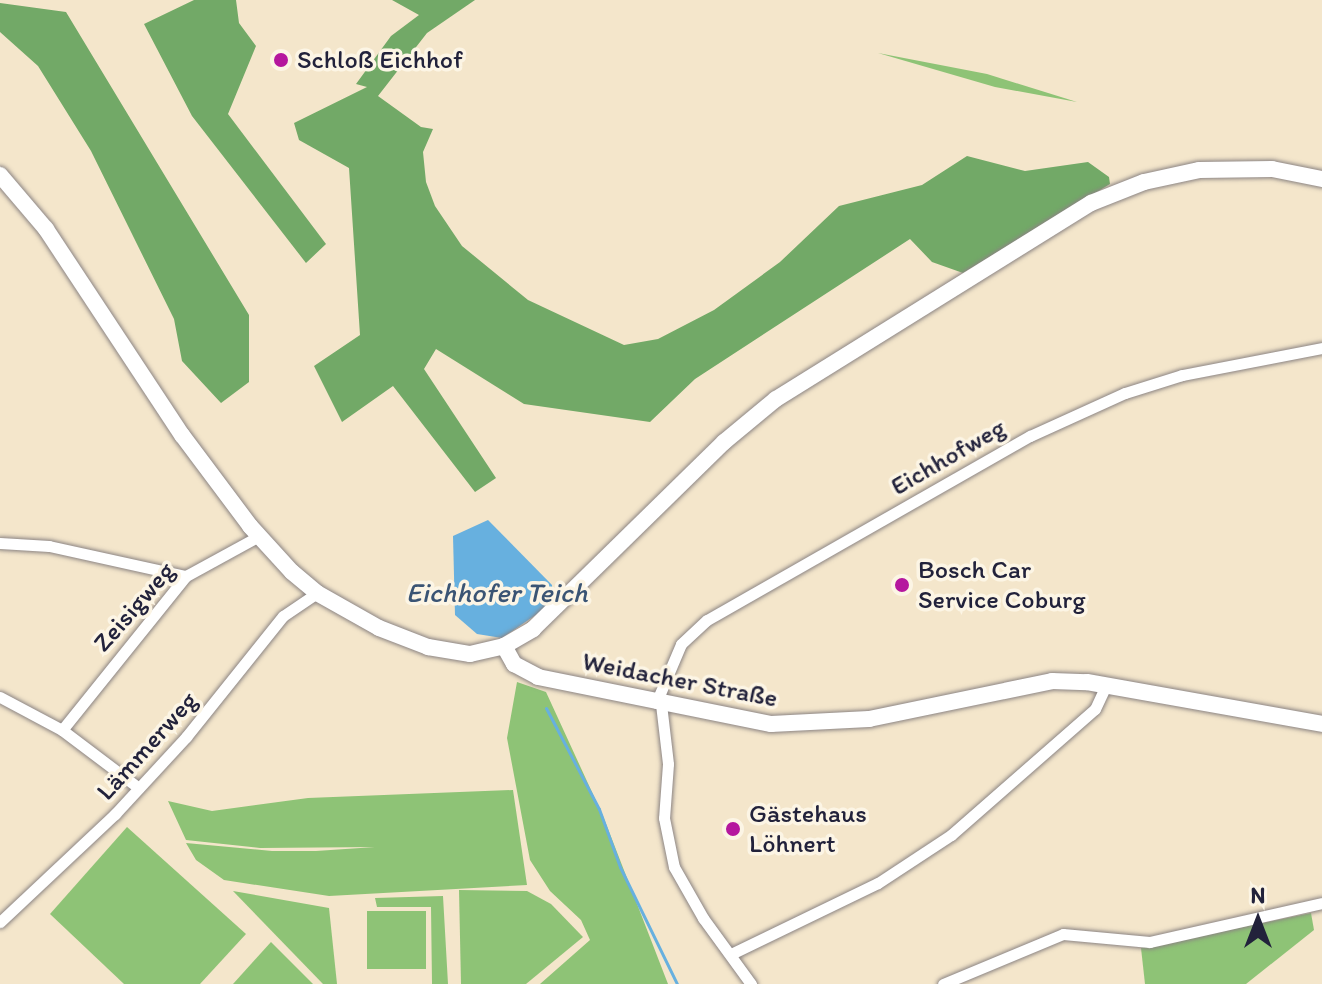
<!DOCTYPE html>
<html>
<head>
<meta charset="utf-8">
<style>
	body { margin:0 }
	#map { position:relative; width:1322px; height:984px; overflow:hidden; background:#f4e6cb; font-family:Itim,sans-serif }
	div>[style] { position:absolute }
	.green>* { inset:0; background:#8ec376; transform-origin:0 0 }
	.forest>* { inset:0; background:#72a967 }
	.water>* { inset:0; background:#67b0df }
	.stream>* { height:3px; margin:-1.5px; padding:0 1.5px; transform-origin:1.5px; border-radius:1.5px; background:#67b0df }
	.roads { filter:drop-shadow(0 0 2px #8b8483) drop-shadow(0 0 2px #8b8483) }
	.street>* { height:11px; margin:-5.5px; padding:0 5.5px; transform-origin:5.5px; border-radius:5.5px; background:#fff }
	.secondary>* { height:16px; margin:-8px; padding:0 8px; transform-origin:8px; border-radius:8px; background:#fff }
	.dots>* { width:22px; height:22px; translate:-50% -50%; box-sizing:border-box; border:4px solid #fcf5e5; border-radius:50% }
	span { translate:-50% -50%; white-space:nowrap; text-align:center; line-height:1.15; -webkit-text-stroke:7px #fcf5e5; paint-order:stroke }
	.poi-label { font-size:26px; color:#22223b }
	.left { translate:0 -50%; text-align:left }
	.street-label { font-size:26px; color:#22223b }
	.water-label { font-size:28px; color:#3a5474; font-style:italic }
	.north { position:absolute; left:1218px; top:880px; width:80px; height:80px; -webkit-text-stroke:6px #fcf5e5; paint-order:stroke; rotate:0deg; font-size:22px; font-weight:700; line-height:32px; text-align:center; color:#22223b }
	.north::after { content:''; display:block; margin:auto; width:28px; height:36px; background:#22223b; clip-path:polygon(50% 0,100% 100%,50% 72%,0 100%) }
</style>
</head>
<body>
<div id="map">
	<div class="green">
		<div style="clip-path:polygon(878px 53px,987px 74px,1077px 102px,995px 87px)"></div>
		<div style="clip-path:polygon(517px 682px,546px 692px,603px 816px,668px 984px,540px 984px,590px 940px,581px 920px,550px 891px,530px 860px,507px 738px)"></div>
		<div style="clip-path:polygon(513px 790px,527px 885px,329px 896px,224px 880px,196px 860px,186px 843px,272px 851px,316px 851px,375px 847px,260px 848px,186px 840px,168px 801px,212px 811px,308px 798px)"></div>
		<div style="clip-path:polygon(127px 827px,246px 934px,200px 984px,124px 984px,50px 914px)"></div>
		<div style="clip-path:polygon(459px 890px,527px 891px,551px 904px,583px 937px,526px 984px,461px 984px)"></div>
		<div style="clip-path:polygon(233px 891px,329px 908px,337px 984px,323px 984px)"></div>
		<div style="clip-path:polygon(443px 896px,448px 984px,432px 984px,431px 907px,377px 907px,375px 898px)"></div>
		<div style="left:367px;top:911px;width:59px;height:58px"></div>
		<div style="clip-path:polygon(1311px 913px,1314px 930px,1246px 984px,1145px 984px,1141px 948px)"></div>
		<div style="clip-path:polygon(271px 942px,313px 984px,233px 984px)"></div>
	</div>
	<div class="forest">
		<div style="clip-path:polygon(194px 0,236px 0,239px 23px,256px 46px,228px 114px,326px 244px,306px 263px,192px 116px,144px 24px)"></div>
		<div style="clip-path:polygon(392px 0,475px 0,427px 33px,378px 96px,421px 127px,433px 129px,423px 152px,426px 182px,435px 206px,462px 246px,528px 300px,624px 345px,658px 339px,714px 310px,780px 262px,839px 206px,922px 185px,967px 156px,1025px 171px,1088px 162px,1109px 177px,1110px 184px,963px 273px,932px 262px,910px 239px,695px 379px,650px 422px,524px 404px,436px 349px,424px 369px,496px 478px,475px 492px,393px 386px,342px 422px,314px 366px,360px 335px,349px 168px,299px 140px,294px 123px,367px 87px,356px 84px,391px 36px,419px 15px)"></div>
		<div style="clip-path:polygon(0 3px,66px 12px,249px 315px,249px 382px,221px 403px,182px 361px,174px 319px,91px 151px,38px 66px,0 32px)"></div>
	</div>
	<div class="water">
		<div style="clip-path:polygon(488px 520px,552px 585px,553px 603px,502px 638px,477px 634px,455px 615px,453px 536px)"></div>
	</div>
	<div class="stream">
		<div style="left:546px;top:708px;width:114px;rotate:62.3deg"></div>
		<div style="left:599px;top:809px;width:62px;rotate:70.1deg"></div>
		<div style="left:620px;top:867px;width:130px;rotate:64deg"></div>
	</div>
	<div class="roads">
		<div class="street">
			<div style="left:0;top:543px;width:49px;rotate:3.5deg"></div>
			<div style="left:49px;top:546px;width:140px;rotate:12.4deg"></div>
			<div style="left:0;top:697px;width:70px;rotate:28deg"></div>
			<div style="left:62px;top:730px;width:96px;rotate:37deg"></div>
			<div style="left:656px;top:703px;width:64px;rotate:-67deg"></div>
			<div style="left:681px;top:644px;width:35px;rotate:-43deg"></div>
			<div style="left:707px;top:620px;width:372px;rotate:-29.7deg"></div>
			<div style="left:1030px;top:436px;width:104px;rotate:-24.4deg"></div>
			<div style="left:1125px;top:393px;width:60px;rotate:-17.5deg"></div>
			<div style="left:1182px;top:375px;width:143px;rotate:-10.9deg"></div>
			<div style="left:661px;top:704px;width:60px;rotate:83.3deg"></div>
			<div style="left:668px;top:764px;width:54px;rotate:94.2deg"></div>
			<div style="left:664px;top:818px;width:50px;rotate:78.5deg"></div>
			<div style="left:674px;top:867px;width:59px;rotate:60.4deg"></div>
			<div style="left:703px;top:918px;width:82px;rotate:54deg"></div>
			<div style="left:62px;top:730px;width:198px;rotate:-51.2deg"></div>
			<div style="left:186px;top:576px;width:83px;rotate:-28.7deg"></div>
			<div style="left:0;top:922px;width:158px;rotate:-43.2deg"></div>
			<div style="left:115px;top:814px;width:105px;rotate:-47.3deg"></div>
			<div style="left:186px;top:737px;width:155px;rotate:-51.3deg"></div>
			<div style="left:283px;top:616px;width:41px;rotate:-34.1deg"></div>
			<div style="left:731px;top:954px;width:163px;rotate:-25.8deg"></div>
			<div style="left:878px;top:883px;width:87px;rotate:-33.3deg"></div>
			<div style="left:951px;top:835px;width:191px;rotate:-41.2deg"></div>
			<div style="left:1095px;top:709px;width:26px;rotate:-65deg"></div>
			<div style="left:943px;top:984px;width:130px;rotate:-22.6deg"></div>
			<div style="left:1063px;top:934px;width:87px;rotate:5.3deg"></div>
			<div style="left:1150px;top:942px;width:176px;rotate:-12.8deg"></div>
		</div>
		<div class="secondary">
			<div style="left:0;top:175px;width:71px;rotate:49.6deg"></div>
			<div style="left:46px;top:229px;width:247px;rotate:56.6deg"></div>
			<div style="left:182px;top:435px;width:114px;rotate:53.2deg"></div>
			<div style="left:250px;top:526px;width:62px;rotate:47.6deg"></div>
			<div style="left:292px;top:572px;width:33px;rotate:40deg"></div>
			<div style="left:317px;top:593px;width:71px;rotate:29.4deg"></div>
			<div style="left:379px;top:628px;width:53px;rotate:21.2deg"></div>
			<div style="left:428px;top:647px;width:43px;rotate:9.5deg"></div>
			<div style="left:470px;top:654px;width:35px;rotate:-13deg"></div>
			<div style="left:504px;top:646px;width:34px;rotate:-30deg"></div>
			<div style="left:533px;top:629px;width:267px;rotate:-44.4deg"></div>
			<div style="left:724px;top:442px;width:67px;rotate:-39.6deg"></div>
			<div style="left:776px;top:399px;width:371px;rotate:-31.9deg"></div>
			<div style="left:1091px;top:203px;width:57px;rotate:-21.6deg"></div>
			<div style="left:1144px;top:182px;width:56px;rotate:-12.3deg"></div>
			<div style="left:1199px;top:170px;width:73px;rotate:-0.8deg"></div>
			<div style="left:1272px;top:169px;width:51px;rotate:11.3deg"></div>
			<div style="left:504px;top:646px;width:21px;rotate:61deg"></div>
			<div style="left:514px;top:664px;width:27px;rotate:28deg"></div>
			<div style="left:538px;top:677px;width:238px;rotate:11.4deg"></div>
			<div style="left:771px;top:724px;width:98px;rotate:-2.9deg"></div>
			<div style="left:869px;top:719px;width:187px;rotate:-11.7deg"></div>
			<div style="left:1052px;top:681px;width:35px;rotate:2deg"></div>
			<div style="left:1087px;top:682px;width:239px;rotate:10.1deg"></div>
		</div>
	</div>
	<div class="dots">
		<div style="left:281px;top:60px;background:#b5179e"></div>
		<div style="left:902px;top:585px;background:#b5179e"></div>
		<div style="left:733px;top:829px;background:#b5179e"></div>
	</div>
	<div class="poi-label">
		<span class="left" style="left:297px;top:60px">Schloß Eichhof</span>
		<span class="left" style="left:918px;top:585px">Bosch Car<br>Service Coburg</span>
		<span class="left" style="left:749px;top:829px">Gästehaus<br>Löhnert</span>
	</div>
	<div class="street-label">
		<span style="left:948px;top:457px;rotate:-30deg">Eichhofweg</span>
		<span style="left:134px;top:607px;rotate:-49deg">Zeisigweg</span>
		<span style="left:680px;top:680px;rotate:11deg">Weidacher Straße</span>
		<span style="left:147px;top:746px;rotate:-48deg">Lämmerweg</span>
	</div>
	<div class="water-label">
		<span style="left:497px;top:592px">Eichhofer Teich</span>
	</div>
	<div class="north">N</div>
</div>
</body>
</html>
